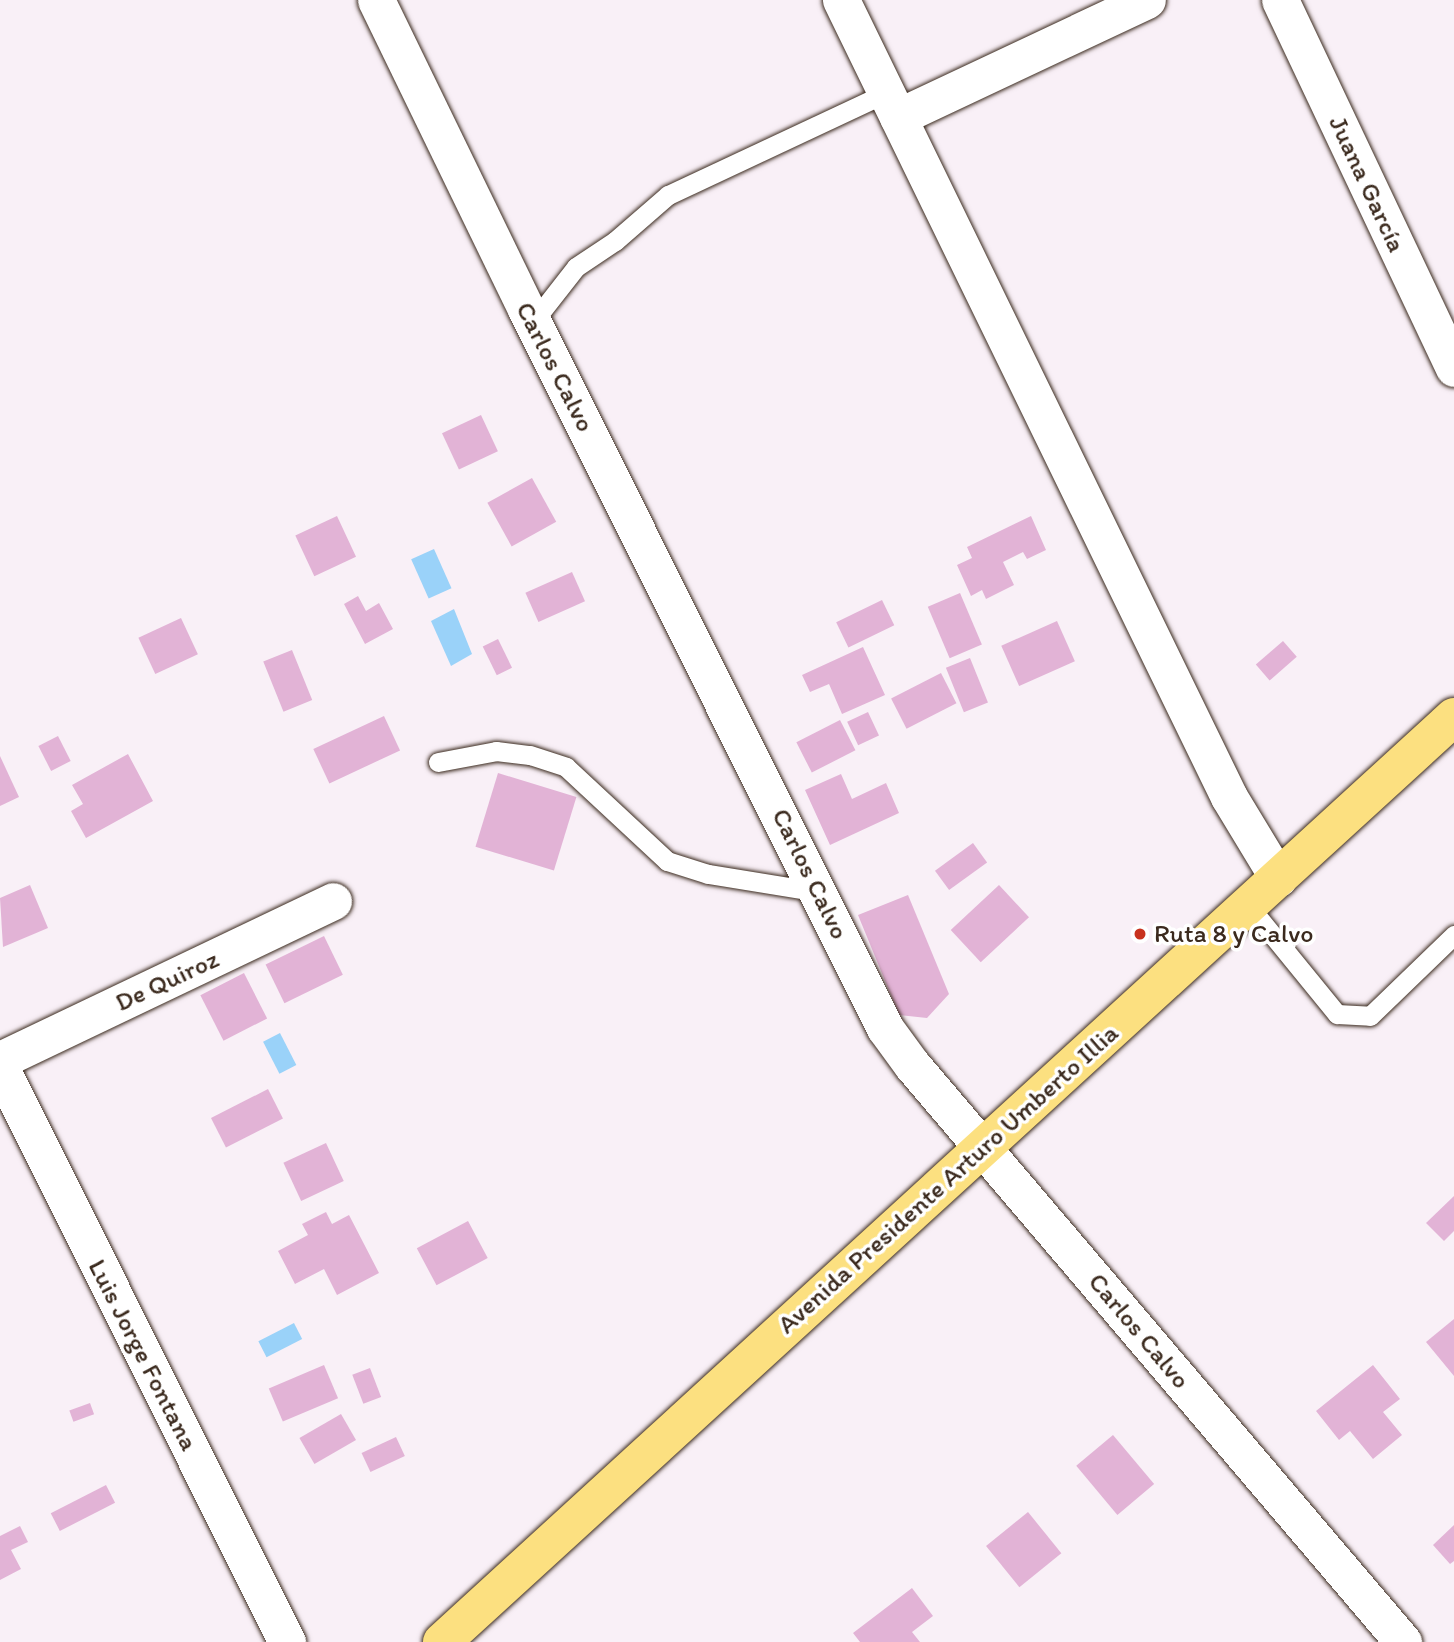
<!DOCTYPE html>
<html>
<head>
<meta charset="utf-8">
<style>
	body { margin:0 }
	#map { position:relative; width:1454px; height:1642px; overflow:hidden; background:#f9f0f7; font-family:Itim,sans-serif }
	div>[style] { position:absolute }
	.water>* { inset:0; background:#9ad2f9; transform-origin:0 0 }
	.building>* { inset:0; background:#e2b3d6; transform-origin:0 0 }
	.roads { filter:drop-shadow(0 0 2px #3b2a1e) drop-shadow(0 0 2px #3b2a1e) }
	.lane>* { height:19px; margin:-9.5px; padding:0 9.5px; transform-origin:9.5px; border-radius:9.5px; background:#fff }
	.street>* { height:37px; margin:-18.5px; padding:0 18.5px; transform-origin:18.5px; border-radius:18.5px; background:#fff }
	.primary>* { height:38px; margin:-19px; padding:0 19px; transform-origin:19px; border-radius:19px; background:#fce080 }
	.dots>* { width:19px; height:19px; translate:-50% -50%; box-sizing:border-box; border:4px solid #fff; border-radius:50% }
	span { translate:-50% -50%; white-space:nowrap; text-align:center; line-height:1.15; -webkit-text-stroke:7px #fff; paint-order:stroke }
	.street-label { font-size:26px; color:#3b2a1e }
	.poi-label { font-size:26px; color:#3b2a1e }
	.left { translate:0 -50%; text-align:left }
</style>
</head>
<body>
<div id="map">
	<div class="water">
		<div style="left:434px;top:549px;width:43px;height:25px;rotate:66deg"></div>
		<div style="clip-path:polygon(454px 609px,472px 654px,451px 666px,431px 621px)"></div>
		<div style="left:280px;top:1033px;width:36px;height:19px;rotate:63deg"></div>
		<div style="left:294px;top:1323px;width:18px;height:40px;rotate:63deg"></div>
	</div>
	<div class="building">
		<div style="left:481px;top:415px;width:40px;height:43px;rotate:65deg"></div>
		<div style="left:532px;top:478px;width:50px;height:51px;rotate:61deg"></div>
		<div style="left:337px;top:516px;width:45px;height:46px;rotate:65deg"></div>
		<div style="clip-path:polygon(1031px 516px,1046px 550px,1027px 559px,1023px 552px,1003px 562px,1014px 585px,986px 599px,982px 590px,971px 596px,957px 565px,972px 558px,967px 547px)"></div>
		<div style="left:572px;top:572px;width:32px;height:51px;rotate:66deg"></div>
		<div style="left:960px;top:593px;width:56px;height:35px;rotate:67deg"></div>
		<div style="clip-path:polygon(358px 596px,366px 611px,379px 603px,393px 629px,365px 644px,344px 604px)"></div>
		<div style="left:882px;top:600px;width:28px;height:51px;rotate:64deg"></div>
		<div style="left:181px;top:618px;width:40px;height:47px;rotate:65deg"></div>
		<div style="left:1057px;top:621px;width:44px;height:61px;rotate:66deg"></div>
		<div style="left:498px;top:639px;width:32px;height:17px;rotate:64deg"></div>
		<div style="left:1283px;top:641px;width:21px;height:36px;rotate:49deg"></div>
		<div style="clip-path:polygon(863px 647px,885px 695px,842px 714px,829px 684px,810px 692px,802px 675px)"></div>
		<div style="left:292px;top:650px;width:54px;height:31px;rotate:68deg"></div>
		<div style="left:970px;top:658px;width:48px;height:26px;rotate:68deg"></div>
		<div style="left:941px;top:673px;width:34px;height:56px;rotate:63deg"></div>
		<div style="left:868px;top:712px;width:26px;height:23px;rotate:65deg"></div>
		<div style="left:384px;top:716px;width:38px;height:78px;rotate:65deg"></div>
		<div style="left:840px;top:720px;width:34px;height:49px;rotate:63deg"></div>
		<div style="left:58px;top:736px;width:28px;height:22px;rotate:63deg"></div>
		<div style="clip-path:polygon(128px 754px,153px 801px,86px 838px,71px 811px,83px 804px,72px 785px)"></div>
		<div style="clip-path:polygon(0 756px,19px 797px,0 806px)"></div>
		<div style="left:498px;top:773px;width:82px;height:77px;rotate:17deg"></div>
		<div style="clip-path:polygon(841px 774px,852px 799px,886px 783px,899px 813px,830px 845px,805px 790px)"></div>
		<div style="left:973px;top:843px;width:24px;height:47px;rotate:54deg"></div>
		<div style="clip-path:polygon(30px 885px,48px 928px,3px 947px,0 898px)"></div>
		<div style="left:999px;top:885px;width:44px;height:66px;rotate:47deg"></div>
		<div style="clip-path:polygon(908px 895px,949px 994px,927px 1018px,899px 1015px,858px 915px)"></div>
		<div style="left:324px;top:936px;width:43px;height:65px;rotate:64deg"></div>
		<div style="left:244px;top:973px;width:51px;height:49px;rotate:63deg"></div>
		<div style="left:268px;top:1089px;width:33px;height:64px;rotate:63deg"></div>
		<div style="left:326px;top:1143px;width:42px;height:47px;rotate:65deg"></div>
		<div style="clip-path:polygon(1454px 1196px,1454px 1231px,1444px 1241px,1426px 1223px)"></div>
		<div style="clip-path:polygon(326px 1212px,332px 1224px,349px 1215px,379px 1273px,337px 1295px,324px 1269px,295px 1284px,278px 1251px,308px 1235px,302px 1224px)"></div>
		<div style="left:468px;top:1221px;width:42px;height:58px;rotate:62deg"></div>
		<div style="clip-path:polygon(1454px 1319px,1454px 1376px,1426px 1342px)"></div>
		<div style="left:324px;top:1365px;width:36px;height:60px;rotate:67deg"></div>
		<div style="clip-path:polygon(1373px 1365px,1400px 1399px,1383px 1412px,1402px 1435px,1373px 1459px,1350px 1431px,1339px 1440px,1316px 1411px)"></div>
		<div style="left:370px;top:1368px;width:31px;height:19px;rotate:69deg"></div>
		<div style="left:90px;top:1403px;width:12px;height:22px;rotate:70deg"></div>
		<div style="left:341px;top:1414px;width:30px;height:48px;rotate:60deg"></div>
		<div style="left:1113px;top:1435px;width:64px;height:48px;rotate:50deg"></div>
		<div style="left:396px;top:1437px;width:21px;height:38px;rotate:65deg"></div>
		<div style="left:106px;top:1485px;width:20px;height:62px;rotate:63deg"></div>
		<div style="left:1028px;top:1512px;width:53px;height:54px;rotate:51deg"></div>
		<div style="clip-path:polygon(1454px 1525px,1454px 1561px,1450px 1564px,1433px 1545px)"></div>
		<div style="clip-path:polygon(20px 1526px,28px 1542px,11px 1550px,21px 1569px,0 1580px,0 1536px)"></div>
		<div style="clip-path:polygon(912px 1588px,933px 1616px,912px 1632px,920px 1642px,860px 1642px,853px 1633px)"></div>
	</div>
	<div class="roads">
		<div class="lane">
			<div style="left:533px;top:322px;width:70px;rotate:-52deg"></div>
			<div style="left:576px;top:267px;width:47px;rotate:-33.7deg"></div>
			<div style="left:615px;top:241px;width:70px;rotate:-41deg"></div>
			<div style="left:668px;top:195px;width:241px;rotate:-25.1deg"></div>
			<div style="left:438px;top:762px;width:59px;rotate:-10.7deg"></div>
			<div style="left:496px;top:751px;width:34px;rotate:7deg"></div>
			<div style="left:530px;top:755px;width:38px;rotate:18deg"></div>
			<div style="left:566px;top:767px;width:138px;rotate:42.9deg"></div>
			<div style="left:667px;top:861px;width:43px;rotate:17.6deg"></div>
			<div style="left:708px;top:874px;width:112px;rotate:9.2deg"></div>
			<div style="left:1248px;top:905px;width:141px;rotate:50.8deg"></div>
			<div style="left:1337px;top:1014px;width:33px;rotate:3deg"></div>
			<div style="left:1370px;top:1016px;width:117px;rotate:-44deg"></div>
		</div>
		<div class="street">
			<div style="left:376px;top:0;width:343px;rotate:64.1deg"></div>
			<div style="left:526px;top:309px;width:804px;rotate:63.47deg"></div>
			<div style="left:885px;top:1028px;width:46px;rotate:53.9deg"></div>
			<div style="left:912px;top:1065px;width:758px;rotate:49.6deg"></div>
			<div style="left:841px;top:0;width:886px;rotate:64.04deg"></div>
			<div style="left:1229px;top:797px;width:95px;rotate:58.8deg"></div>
			<div style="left:1280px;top:0;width:407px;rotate:64.7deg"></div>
			<div style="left:898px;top:117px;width:275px;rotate:-25.2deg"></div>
			<div style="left:0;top:1060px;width:369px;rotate:-25.5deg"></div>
			<div style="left:0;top:1067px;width:643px;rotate:63.47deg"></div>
		</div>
		<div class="primary">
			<div style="left:442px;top:1642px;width:1371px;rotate:-42.43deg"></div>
		</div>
	</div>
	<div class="dots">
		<div style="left:1140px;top:934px;background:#c8321e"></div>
	</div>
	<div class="street-label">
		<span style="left:1367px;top:184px;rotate:65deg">Juana García</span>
		<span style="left:555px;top:367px;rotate:63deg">Carlos Calvo</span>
		<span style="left:810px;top:874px;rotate:64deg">Carlos Calvo</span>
		<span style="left:167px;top:981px;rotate:-25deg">De Quiroz</span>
		<span style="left:948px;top:1179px;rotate:-42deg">Avenida Presidente Arturo Umberto Illia</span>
		<span style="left:1139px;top:1331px;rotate:50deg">Carlos Calvo</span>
		<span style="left:143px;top:1355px;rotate:63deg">Luis Jorge Fontana</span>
	</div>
	<div class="poi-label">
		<span class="left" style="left:1154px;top:934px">Ruta 8 y Calvo</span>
	</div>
</div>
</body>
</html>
